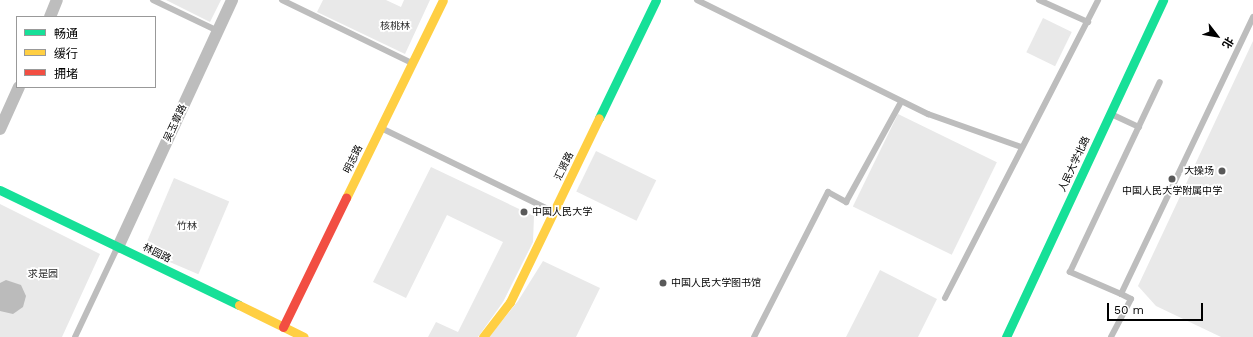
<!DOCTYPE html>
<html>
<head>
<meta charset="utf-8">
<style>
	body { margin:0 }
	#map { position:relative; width:1253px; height:337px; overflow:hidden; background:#fff; font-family:"Work Sans","Noto Sans SC",sans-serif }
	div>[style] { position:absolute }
	.green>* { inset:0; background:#e9e9e9; transform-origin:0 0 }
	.water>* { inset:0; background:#bbb }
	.lane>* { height:6px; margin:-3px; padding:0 3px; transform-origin:3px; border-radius:3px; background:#bdbdbd }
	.street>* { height:12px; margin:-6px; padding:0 6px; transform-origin:6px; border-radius:6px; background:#bdbdbd }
	.fast>* { height:9px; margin:-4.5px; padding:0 4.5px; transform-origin:4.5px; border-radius:4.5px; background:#16e098 }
	.slow>* { height:9px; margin:-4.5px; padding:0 4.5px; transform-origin:4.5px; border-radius:4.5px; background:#ffcf43 }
	.jam>* { height:9px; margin:-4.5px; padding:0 4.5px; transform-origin:4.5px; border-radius:4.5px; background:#f24e42 }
	.dots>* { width:11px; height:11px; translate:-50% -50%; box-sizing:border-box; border:2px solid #fff; border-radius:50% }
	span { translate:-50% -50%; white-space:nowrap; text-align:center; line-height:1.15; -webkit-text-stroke:3.5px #fff; paint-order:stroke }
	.park-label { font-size:10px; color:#2e2e2e }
	.street-label { font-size:10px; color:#000 }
	.poi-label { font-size:10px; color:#000 }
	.right { translate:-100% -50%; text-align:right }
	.left { translate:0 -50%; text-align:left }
	.legend { position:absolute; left:16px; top:16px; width:140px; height:72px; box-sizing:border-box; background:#fff; border:1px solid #999; margin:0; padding:5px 7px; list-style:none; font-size:12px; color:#000 }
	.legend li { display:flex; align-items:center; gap:8px; height:20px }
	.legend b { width:20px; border:1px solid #999 }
	.north { position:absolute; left:1197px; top:16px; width:40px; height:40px; -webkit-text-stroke:3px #fff; paint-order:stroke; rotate:121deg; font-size:11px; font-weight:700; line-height:16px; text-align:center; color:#000 }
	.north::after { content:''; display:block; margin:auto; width:14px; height:18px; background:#000; clip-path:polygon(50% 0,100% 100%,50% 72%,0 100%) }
	.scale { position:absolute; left:1107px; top:303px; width:96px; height:18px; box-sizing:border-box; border:2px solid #000; border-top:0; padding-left:5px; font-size:12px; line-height:14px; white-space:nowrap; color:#000; -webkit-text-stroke:3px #fff; paint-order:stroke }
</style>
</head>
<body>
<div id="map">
	<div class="green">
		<div style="clip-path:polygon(166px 0,221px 0,210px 22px)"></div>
		<div style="clip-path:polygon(323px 0,386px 0,401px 7px,404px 0,430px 0,405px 54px,317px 12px)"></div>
		<div style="left:1043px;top:18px;width:32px;height:38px;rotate:26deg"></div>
		<div style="clip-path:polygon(1253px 41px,1253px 337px,1221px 337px,1156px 306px,1138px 286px)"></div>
		<div style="left:898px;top:114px;width:110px;height:103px;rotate:26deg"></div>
		<div style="left:596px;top:151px;width:67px;height:45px;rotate:26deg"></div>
		<div style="clip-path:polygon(431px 167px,534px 216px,533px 242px,503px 302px,478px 337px,428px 337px,436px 322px,458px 332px,503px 242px,447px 215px,406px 298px,373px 282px)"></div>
		<div style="left:174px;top:178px;width:60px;height:79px;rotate:23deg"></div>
		<div style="clip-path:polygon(0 204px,100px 254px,62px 337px,0 337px)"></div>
		<div style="clip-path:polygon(543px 261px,600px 288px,576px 337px,489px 337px,518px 301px)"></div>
		<div style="clip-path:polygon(880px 270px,937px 299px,918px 337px,846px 337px)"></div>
	</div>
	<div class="water">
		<div style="clip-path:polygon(6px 280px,21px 285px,26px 296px,23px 307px,13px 314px,0 311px,0 283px)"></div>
	</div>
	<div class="lane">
		<div style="left:153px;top:0;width:72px;rotate:25.5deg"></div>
		<div style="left:282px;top:0;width:144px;rotate:25.9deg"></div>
		<div style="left:697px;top:0;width:258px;rotate:26.3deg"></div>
		<div style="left:928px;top:114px;width:99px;rotate:19.5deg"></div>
		<div style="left:1039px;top:0;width:54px;rotate:24.2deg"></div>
		<div style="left:1111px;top:114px;width:31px;rotate:25deg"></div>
		<div style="left:381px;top:128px;width:190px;rotate:25.9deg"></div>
		<div style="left:1121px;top:294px;width:56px;rotate:-156.7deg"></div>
		<div style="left:1070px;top:272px;width:210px;rotate:-64.7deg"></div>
		<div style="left:945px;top:298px;width:335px;rotate:-62.8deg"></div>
		<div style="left:75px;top:337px;width:98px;rotate:-64.7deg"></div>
		<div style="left:754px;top:337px;width:163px;rotate:-63deg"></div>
		<div style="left:828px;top:192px;width:21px;rotate:29deg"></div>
		<div style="left:846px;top:202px;width:114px;rotate:-61.2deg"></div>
		<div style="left:1111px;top:337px;width:43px;rotate:-62.2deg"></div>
		<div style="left:1131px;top:299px;width:11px;rotate:-153deg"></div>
		<div style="left:1121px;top:294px;width:307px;rotate:-64.5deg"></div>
	</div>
	<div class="street">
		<div style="left:50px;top:17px;width:18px;rotate:-68deg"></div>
		<div style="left:0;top:129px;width:46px;rotate:-65.7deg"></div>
		<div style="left:118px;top:247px;width:272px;rotate:-65.2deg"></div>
	</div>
	<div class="fast">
		<div style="left:599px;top:118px;width:131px;rotate:-64.2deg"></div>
		<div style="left:0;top:190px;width:265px;rotate:25.7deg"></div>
		<div style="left:1006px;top:337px;width:372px;rotate:-65deg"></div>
	</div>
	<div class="slow">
		<div style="left:346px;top:198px;width:220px;rotate:-63.9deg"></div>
		<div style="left:239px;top:305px;width:72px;rotate:26.2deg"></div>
		<div style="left:483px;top:337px;width:44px;rotate:-52.4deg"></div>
		<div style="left:510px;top:302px;width:204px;rotate:-64.2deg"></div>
	</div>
	<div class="jam">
		<div style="left:283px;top:327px;width:144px;rotate:-64deg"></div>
	</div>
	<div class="dots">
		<div style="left:1222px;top:171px;background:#595959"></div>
		<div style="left:1172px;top:179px;background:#595959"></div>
		<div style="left:524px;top:212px;background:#595959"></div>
		<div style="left:663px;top:283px;background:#595959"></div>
	</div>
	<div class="park-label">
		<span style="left:395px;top:26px">核桃林</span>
		<span style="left:187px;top:226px">竹林</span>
		<span style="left:43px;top:274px">求是园</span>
	</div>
	<div class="street-label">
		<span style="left:175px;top:123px;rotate:-65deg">吴玉章路</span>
		<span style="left:353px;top:159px;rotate:-64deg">明志路</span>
		<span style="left:1074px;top:164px;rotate:-65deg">人民大学北路</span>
		<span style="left:564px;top:166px;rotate:-64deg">汇贤路</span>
		<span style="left:157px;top:253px;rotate:26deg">林园路</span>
	</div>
	<div class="poi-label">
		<span class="right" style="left:1214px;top:171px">大操场</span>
		<span style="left:1172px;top:191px">中国人民大学附属中学</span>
		<span class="left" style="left:532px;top:212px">中国人民大学</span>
		<span class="left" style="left:671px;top:283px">中国人民大学图书馆</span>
	</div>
	<ul class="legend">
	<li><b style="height:5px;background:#16e098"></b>畅通</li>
	<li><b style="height:5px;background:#ffcf43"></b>缓行</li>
	<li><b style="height:5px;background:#f24e42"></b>拥堵</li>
	</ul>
	<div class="north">北</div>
	<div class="scale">50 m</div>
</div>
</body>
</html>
